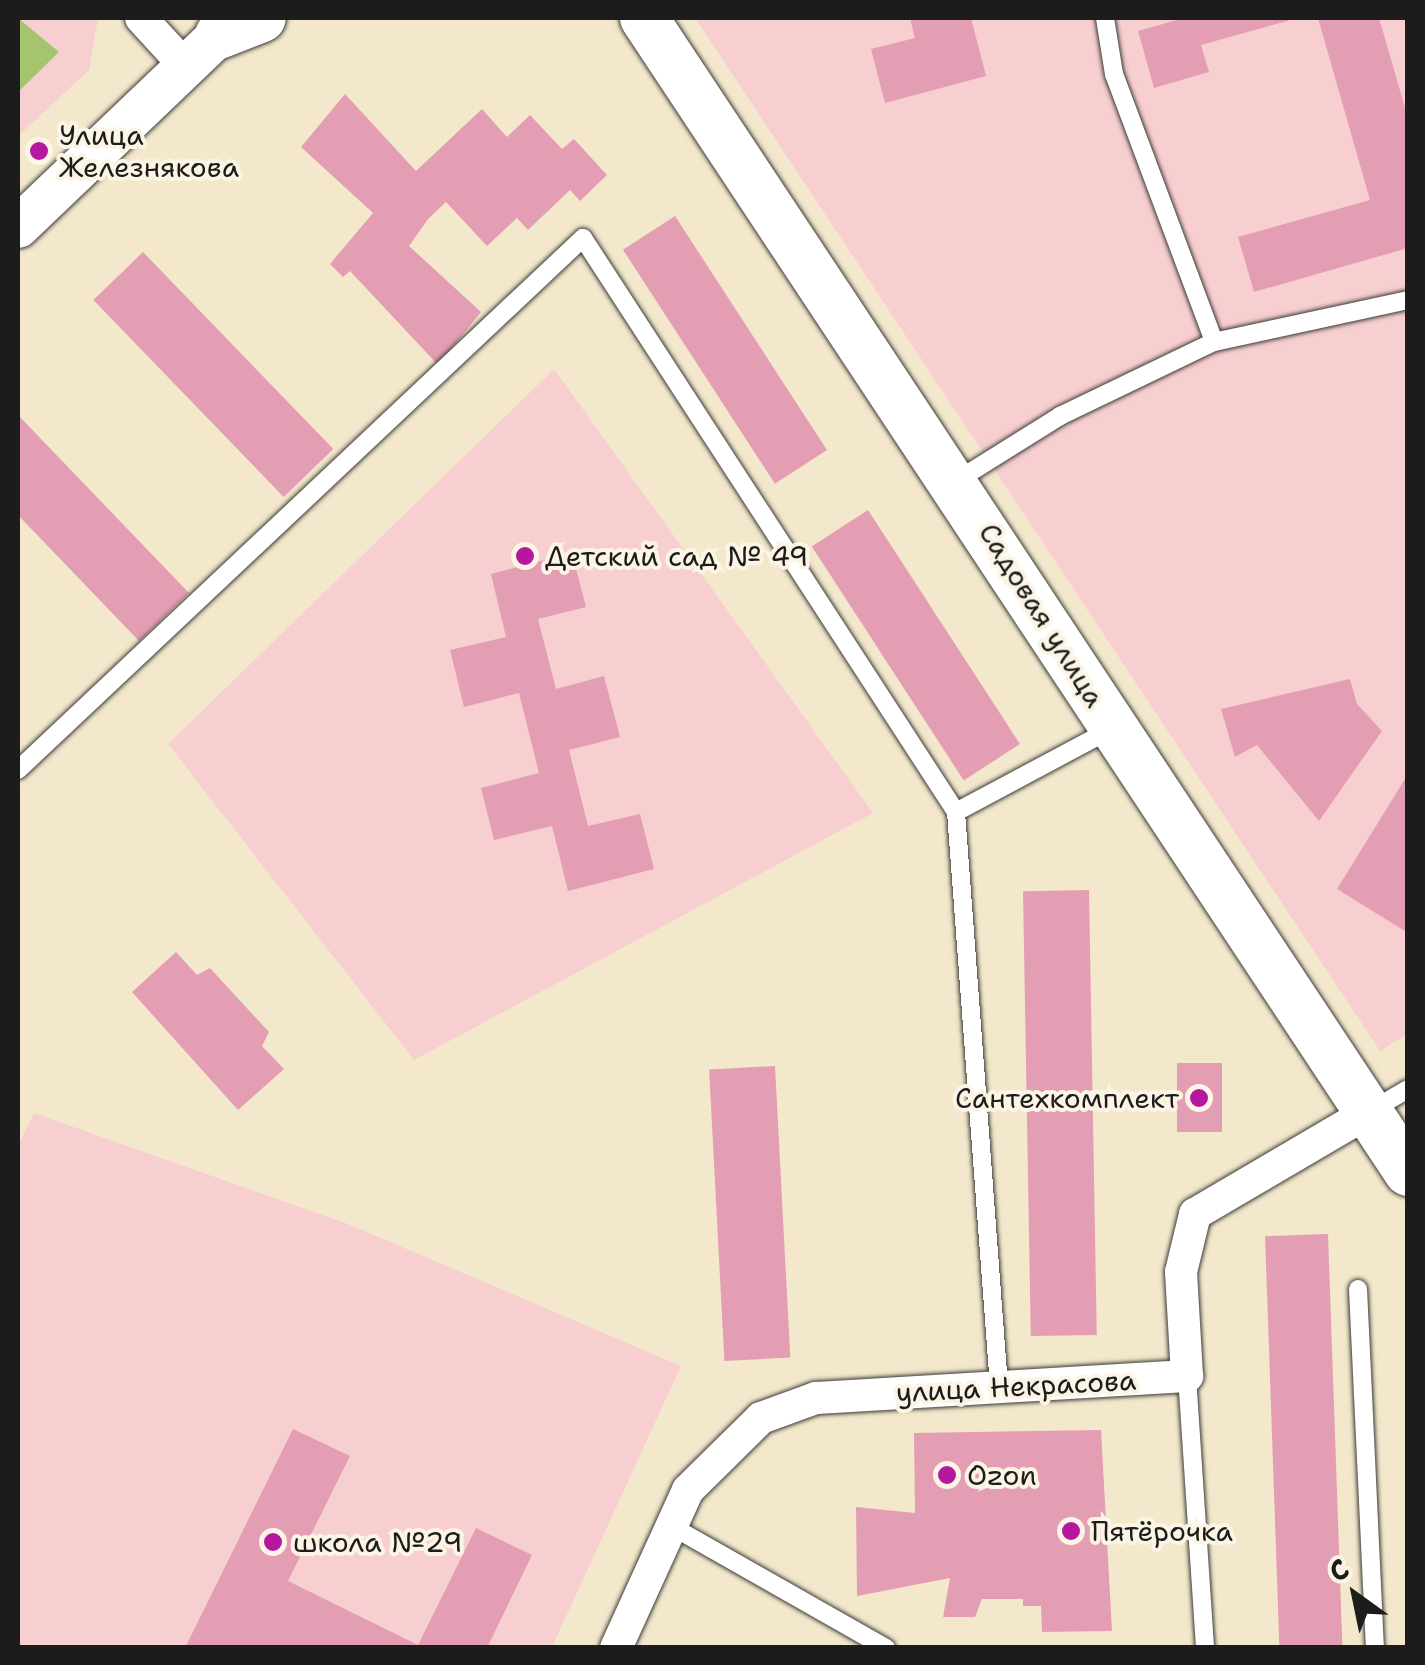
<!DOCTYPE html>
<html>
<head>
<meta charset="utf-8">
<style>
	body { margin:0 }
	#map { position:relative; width:1425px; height:1665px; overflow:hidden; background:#f3e8cc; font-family:"Shantell Sans",sans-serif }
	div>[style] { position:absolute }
	.built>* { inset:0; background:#f7cfd0 }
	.green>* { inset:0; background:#a4c56d }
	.building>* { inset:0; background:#e49eb3; transform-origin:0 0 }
	.roads { filter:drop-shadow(0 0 2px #3c3b36) drop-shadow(0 0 2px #3c3b36) }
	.service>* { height:18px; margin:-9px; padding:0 9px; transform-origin:9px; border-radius:9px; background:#fff }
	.minor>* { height:32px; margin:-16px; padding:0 16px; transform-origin:16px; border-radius:16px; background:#fff }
	.tertiary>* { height:42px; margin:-21px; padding:0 21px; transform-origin:21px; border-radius:21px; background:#fff }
	.secondary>* { height:48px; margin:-24px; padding:0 24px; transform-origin:24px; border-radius:24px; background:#fff }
	.dots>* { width:28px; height:28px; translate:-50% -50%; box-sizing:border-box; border:5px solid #fcf5e5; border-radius:50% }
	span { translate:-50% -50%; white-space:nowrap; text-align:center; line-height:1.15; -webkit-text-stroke:8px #fcf5e5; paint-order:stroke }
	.poi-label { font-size:28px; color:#1c1c1c }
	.left { translate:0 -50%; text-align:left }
	.right { translate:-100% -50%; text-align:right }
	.street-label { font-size:28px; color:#1c1c1c }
	.frame { position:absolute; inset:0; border:20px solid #1c1c1c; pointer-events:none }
	.north { position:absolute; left:1305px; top:1545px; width:100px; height:100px; -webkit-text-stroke:8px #fcf5e5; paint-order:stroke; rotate:327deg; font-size:28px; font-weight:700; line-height:40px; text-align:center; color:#1c1c1c }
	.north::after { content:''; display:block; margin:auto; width:35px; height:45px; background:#1c1c1c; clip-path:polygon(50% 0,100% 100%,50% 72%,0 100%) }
</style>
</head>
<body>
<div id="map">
	<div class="built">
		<div style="clip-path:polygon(18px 18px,98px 18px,89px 70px,18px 136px)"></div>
		<div style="clip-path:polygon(695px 18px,1407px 18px,1407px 1034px,1380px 1051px)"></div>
		<div style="clip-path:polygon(554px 369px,873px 813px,414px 1060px,168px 744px)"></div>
		<div style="clip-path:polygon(34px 1113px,348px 1224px,681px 1366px,552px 1647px,18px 1647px,18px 1146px)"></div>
	</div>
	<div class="green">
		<div style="clip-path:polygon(18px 18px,59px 52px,18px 92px)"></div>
	</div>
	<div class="building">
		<div style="clip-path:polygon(910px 18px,971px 18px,986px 76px,885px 103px,871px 49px,915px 38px)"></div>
		<div style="clip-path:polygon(1184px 18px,1294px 18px,1294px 19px,1201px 45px,1209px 72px,1154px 88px,1138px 31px)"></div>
		<div style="clip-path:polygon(1318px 18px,1379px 18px,1408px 118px,1408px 248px,1254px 292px,1238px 237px,1370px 200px)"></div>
		<div style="clip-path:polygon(345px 94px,416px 171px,482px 109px,507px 137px,530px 115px,562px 149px,574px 139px,607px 175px,580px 201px,570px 190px,528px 230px,517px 218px,487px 246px,446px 202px,428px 219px,409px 246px,481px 312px,438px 365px,350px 271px,343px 277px,330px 264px,373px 213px,301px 147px)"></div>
		<div style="left:675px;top:216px;width:279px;height:62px;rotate:57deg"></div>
		<div style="left:143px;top:252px;width:274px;height:69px;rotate:46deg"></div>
		<div style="clip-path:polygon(18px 415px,189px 593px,139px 641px,18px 515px)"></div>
		<div style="left:868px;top:510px;width:279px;height:67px;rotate:57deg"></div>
		<div style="clip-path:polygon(572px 553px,586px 607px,538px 619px,556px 689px,604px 676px,620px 737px,569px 750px,588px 826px,640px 814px,654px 869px,568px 891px,552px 826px,494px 840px,481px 788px,539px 773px,519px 693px,464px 707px,450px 650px,506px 637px,491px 574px)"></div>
		<div style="clip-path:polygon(1350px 679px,1357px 704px,1382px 731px,1319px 821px,1257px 745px,1235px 757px,1221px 709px)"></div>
		<div style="clip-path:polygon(1408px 774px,1408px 933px,1337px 889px)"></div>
		<div style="left:1089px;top:890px;width:445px;height:66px;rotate:89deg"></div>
		<div style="clip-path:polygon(176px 952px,197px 975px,210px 968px,269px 1032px,262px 1046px,284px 1069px,238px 1110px,132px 992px)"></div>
		<div style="left:1177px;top:1063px;width:45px;height:69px"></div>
		<div style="left:775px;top:1066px;width:292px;height:66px;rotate:87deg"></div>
		<div style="left:1328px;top:1234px;width:414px;height:63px;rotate:88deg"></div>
		<div style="clip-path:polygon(293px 1429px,350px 1456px,288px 1581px,418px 1645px,476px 1528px,532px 1555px,487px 1648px,185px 1648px)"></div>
		<div style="clip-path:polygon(1101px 1430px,1112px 1631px,1042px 1632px,1041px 1606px,1023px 1606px,1023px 1599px,982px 1599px,975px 1617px,943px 1617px,950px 1578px,857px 1596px,856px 1507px,915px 1513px,914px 1433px)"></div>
	</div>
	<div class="roads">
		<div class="service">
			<div style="left:1105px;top:18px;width:57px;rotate:80.9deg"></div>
			<div style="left:1114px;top:74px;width:286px;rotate:69.5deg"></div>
			<div style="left:956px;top:481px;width:123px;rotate:-32deg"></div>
			<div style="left:1060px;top:416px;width:171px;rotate:-25.7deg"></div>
			<div style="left:1214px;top:342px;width:198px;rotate:-12.2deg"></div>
			<div style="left:18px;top:770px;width:776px;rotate:-43.28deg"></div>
			<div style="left:583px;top:238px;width:685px;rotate:56.98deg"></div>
			<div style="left:956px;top:812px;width:576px;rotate:85.72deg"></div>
			<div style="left:956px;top:812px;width:178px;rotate:-28.1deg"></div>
			<div style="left:1369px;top:1112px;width:45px;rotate:-30.5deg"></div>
			<div style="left:1358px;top:1289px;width:359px;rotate:87.3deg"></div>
			<div style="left:1187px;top:1376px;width:273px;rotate:86.2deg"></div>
			<div style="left:673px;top:1527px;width:245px;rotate:29.6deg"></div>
		</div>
		<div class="minor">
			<div style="left:141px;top:18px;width:67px;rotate:47.4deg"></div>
			<div style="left:616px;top:1648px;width:174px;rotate:-65.5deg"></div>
			<div style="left:688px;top:1490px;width:103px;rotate:-44.6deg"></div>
			<div style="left:761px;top:1418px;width:59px;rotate:-20deg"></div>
			<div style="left:816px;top:1398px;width:372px;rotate:-3.4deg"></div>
			<div style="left:1187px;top:1376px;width:104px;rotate:-93.3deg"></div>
			<div style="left:1181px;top:1272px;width:60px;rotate:-76.4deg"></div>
			<div style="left:1195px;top:1214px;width:199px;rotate:-30.4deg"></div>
		</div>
		<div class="tertiary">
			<div style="left:18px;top:227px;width:278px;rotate:-43.7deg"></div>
		</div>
		<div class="secondary">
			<div style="left:644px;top:18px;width:1384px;rotate:56.49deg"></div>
			<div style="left:219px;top:35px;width:46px;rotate:-21.6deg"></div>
		</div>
	</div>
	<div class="dots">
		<div style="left:39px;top:151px;background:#b5179e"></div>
		<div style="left:525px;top:556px;background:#b5179e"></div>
		<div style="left:1199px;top:1098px;background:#b5179e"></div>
		<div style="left:947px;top:1475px;background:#b5179e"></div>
		<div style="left:1071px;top:1531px;background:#b5179e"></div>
		<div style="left:273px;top:1542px;background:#b5179e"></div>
	</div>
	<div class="poi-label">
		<span class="left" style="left:59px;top:151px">Улица<br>Железнякова</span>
		<span class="left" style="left:545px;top:556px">Детский сад № 49</span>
		<span class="right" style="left:1179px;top:1098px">Сантехкомплект</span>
		<span class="left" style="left:967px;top:1475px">Ozon</span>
		<span class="left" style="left:1091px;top:1531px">Пятёрочка</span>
		<span class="left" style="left:293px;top:1542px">школа №29</span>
	</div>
	<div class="street-label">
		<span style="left:1042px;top:615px;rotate:58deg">Садовая улица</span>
		<span style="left:1016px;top:1386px;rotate:-3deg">улица Некрасова</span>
	</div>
	<div class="frame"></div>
	<div class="north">С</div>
</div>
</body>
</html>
